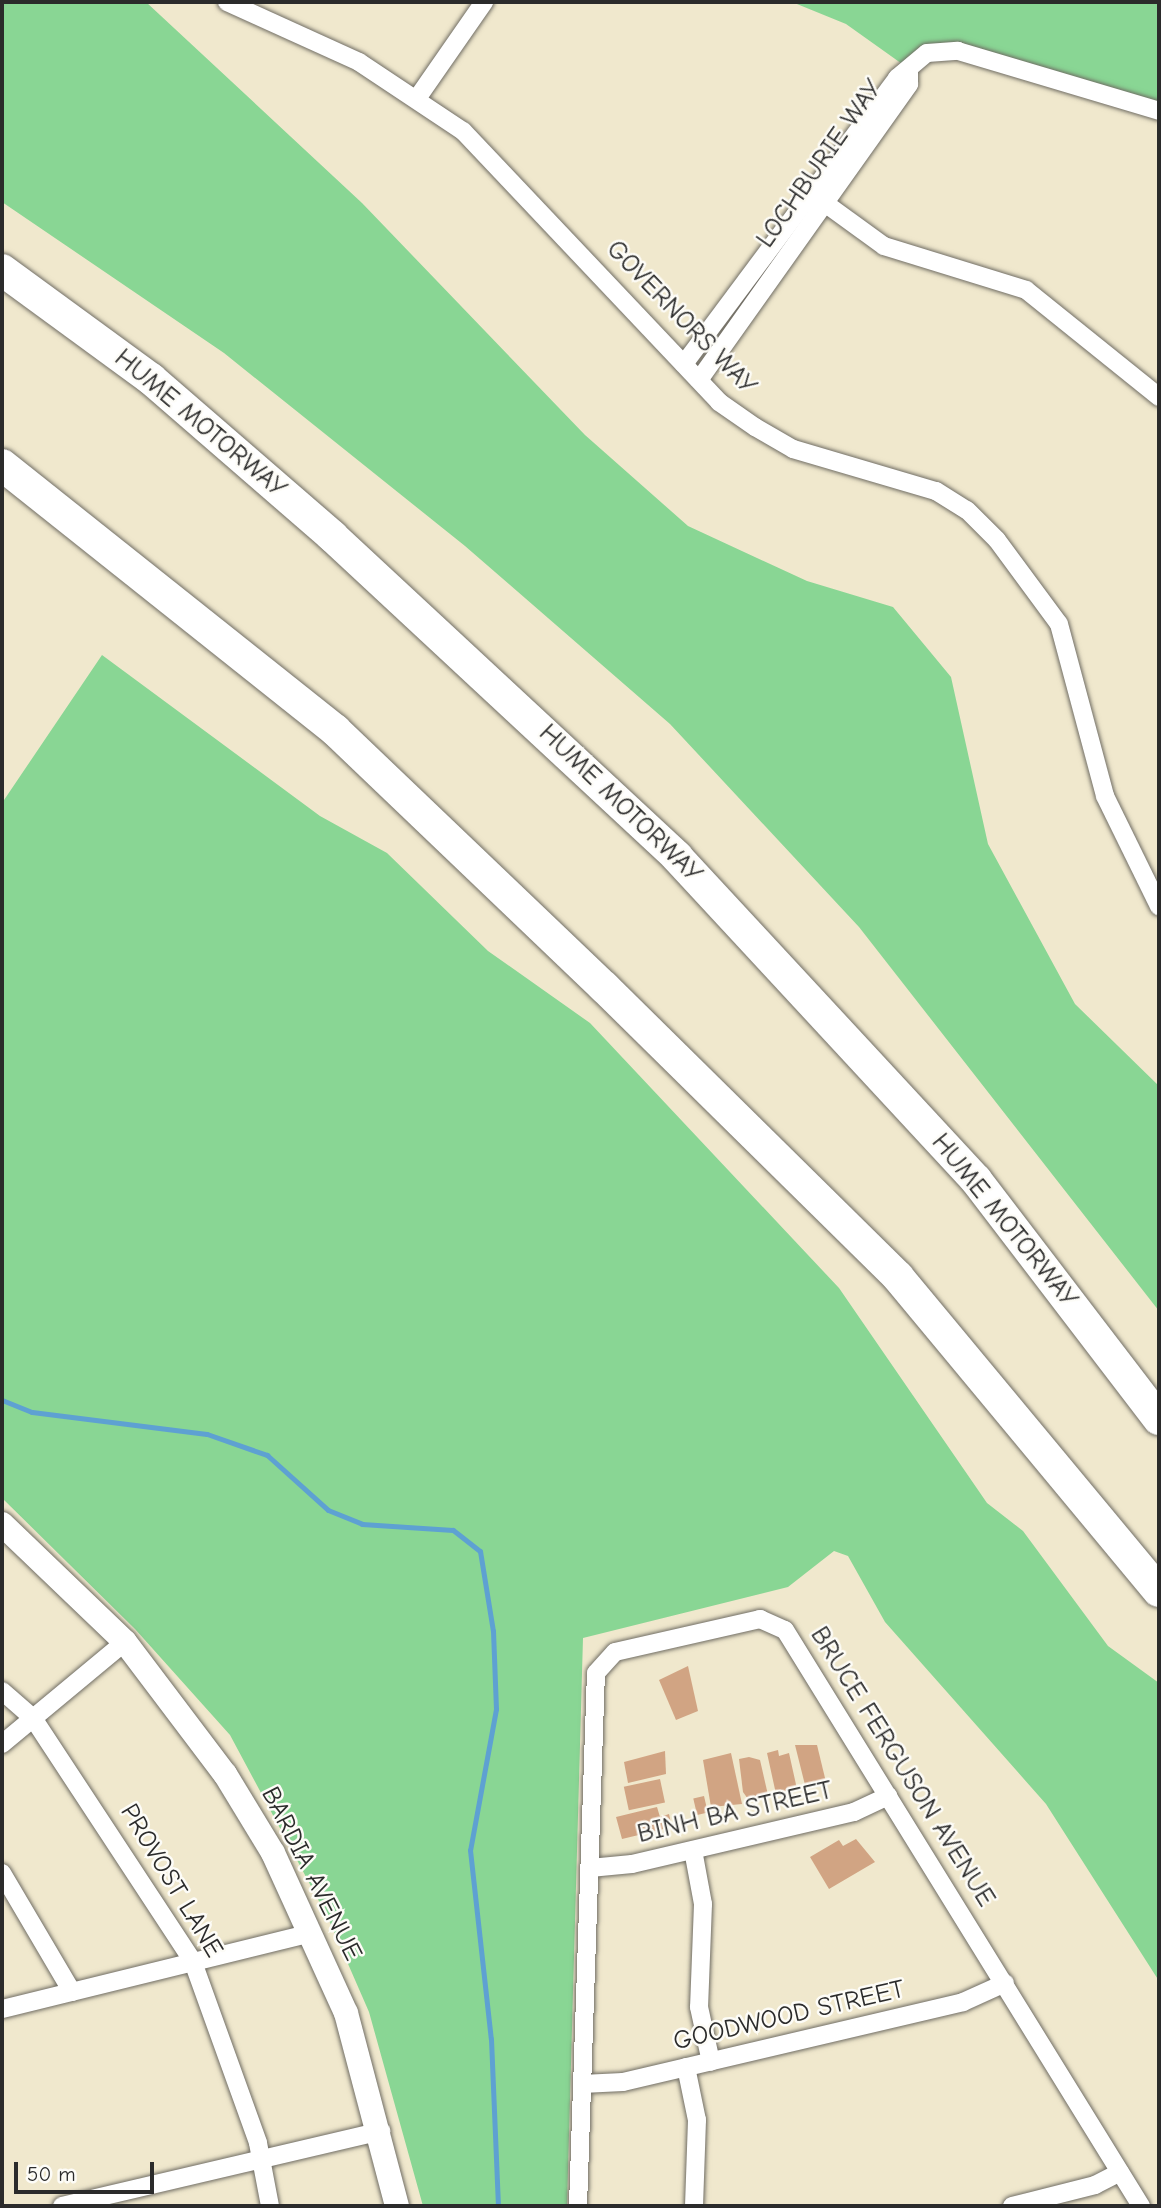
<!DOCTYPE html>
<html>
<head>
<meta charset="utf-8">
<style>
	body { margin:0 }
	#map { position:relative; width:1161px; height:2208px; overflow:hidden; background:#f0e8cd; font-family:"Comic Neue",sans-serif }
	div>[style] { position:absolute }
	.green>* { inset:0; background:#89d694 }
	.stream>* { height:5px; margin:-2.5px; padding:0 2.5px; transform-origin:2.5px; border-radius:2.5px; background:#5ea1d2 }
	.building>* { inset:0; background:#d1a483; transform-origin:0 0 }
	.roads { filter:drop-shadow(0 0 2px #706d64) drop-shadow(0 0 2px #706d64) }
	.street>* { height:18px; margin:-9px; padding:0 9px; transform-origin:9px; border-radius:9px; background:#fff }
	.secondary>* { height:24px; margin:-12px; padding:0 12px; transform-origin:12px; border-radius:12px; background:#fff }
	.highway>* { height:32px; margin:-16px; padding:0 16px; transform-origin:16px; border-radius:16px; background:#fff }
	span { translate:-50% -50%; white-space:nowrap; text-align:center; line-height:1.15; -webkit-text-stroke:5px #fdfcf7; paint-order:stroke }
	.street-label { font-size:26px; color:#2b2b2b }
	.frame { position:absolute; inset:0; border:4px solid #2b2b2b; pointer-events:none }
	.scale { position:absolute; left:14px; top:2162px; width:140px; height:32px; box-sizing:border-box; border:4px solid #2b2b2b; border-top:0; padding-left:9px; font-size:21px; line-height:24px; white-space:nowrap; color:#2b2b2b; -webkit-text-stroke:5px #fdfcf7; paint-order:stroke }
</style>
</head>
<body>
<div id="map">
	<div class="green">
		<div style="clip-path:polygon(2px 2px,146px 2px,362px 203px,585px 435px,688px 526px,807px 581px,893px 607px,951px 677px,988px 844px,1075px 1004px,1159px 1086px,1159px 1311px,859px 927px,670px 724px,465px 546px,224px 353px,2px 202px)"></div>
		<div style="clip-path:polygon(792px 2px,1159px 2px,1159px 112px,945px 46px,912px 71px,846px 24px)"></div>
		<div style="clip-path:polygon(102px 655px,320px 816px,387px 853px,488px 951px,590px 1023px,839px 1288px,987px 1503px,1023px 1531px,1108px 1646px,1159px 1683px,1159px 1981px,1046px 1804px,885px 1622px,848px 1556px,834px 1551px,788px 1587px,583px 1638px,567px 2206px,423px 2206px,369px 2012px,328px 1918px,230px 1735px,135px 1629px,2px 1498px,2px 803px)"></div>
	</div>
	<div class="stream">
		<div style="left:2px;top:1400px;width:32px;rotate:22deg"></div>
		<div style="left:32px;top:1412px;width:176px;rotate:7.2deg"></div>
		<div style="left:207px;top:1434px;width:64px;rotate:19.3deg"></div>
		<div style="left:267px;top:1455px;width:82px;rotate:42deg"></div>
		<div style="left:328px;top:1510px;width:37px;rotate:22deg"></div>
		<div style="left:362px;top:1524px;width:91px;rotate:3.8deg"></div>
		<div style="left:453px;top:1530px;width:34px;rotate:38deg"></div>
		<div style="left:480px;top:1551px;width:81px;rotate:80.8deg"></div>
		<div style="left:493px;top:1631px;width:78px;rotate:87.8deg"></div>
		<div style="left:496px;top:1709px;width:143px;rotate:100.4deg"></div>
		<div style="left:470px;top:1850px;width:190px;rotate:83.7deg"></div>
		<div style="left:491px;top:2039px;width:167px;rotate:87.6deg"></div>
	</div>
	<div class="building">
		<div style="clip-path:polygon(688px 1666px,698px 1711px,676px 1720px,659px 1680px)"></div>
		<div style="clip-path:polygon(795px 1745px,817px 1745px,826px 1782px,805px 1785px)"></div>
		<div style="clip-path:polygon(778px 1750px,779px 1756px,789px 1753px,797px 1789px,776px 1794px,767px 1753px)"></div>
		<div style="clip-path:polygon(665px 1751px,666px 1774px,628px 1783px,624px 1762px)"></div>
		<div style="clip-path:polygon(731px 1753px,742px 1804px,711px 1807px,703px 1760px)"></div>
		<div style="clip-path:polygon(749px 1757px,760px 1760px,768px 1795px,748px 1799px,743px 1792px,739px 1759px)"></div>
		<div style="left:660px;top:1779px;width:24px;height:37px;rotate:78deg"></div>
		<div style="left:704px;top:1796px;width:17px;height:11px;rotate:77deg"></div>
		<div style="clip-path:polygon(657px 1807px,660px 1817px,669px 1814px,672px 1827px,622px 1839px,616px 1817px)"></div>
		<div style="clip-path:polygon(856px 1839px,875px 1862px,829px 1889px,810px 1857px,839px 1840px,843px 1846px)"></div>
	</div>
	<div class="roads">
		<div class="street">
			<div style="left:227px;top:2px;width:145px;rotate:24.4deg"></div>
			<div style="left:359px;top:62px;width:125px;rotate:33.6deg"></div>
			<div style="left:463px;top:131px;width:373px;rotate:46.6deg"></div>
			<div style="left:719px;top:402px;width:44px;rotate:34.8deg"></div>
			<div style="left:755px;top:427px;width:44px;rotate:30.1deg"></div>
			<div style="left:793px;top:449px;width:149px;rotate:16.4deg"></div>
			<div style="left:936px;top:491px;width:36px;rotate:32deg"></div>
			<div style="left:967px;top:510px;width:42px;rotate:45deg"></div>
			<div style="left:997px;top:540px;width:104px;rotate:53.6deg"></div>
			<div style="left:1059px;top:624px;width:178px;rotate:75deg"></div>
			<div style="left:1105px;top:796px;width:123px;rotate:63.9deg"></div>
			<div style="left:418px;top:97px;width:116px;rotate:-55.2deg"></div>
			<div style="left:811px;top:193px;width:90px;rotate:36deg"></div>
			<div style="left:884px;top:246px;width:149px;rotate:17.2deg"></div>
			<div style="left:1026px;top:290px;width:171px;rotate:38.8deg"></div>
			<div style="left:684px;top:364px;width:357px;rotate:-53.3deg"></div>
			<div style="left:897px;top:78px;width:39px;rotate:-40deg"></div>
			<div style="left:927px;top:53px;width:31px;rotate:-4deg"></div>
			<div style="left:958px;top:51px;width:210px;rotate:16.6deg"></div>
			<div style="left:699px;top:380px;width:363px;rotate:-54.6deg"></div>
			<div style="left:909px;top:84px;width:12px;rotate:-90deg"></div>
			<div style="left:2px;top:1691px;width:41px;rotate:41.1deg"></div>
			<div style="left:33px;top:1718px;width:292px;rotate:56.7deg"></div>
			<div style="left:193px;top:1962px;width:192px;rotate:70.2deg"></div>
			<div style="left:258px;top:2143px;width:64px;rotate:79.2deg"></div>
			<div style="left:2px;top:1744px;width:160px;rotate:-39.7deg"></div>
			<div style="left:693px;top:1850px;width:55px;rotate:79.5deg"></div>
			<div style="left:703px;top:1904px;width:103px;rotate:92.2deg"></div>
			<div style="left:699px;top:2007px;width:56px;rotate:77.7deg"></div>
			<div style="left:590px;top:1868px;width:42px;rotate:-5.4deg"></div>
			<div style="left:632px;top:1864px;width:228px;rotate:-13.2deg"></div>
			<div style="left:854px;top:1812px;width:38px;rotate:-25deg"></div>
			<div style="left:2px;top:1873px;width:138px;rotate:59.5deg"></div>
			<div style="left:2px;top:2009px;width:318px;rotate:-13.8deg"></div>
			<div style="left:686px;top:2067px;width:54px;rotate:78.3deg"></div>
			<div style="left:697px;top:2120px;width:86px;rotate:92deg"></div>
			<div style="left:582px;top:2084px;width:41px;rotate:-2.8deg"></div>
			<div style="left:623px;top:2082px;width:349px;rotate:-13.2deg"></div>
			<div style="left:963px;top:2002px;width:46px;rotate:-24.3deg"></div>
			<div style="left:62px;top:2206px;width:328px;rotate:-13.2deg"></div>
			<div style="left:578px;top:2206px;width:533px;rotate:-88.07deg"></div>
			<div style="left:596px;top:1673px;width:28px;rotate:-48deg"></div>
			<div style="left:615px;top:1652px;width:149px;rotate:-12.8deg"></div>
			<div style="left:760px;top:1619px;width:27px;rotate:24deg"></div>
			<div style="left:785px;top:1630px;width:677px;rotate:58.28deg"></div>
			<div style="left:1012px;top:2206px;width:86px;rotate:-14.2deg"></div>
			<div style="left:1095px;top:2185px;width:28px;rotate:-27deg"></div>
		</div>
		<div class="secondary">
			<div style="left:2px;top:1524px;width:170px;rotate:43.8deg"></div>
			<div style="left:125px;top:1642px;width:166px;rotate:52.9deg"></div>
			<div style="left:225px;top:1774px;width:92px;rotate:58.7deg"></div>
			<div style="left:273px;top:1853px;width:176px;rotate:65.5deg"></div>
			<div style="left:346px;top:2013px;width:200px;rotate:75.2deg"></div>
		</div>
		<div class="highway">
			<div style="left:2px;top:270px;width:185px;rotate:36.2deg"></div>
			<div style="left:151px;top:379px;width:240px;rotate:40.9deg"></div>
			<div style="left:332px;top:536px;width:471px;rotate:42.9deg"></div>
			<div style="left:677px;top:857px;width:440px;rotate:47.2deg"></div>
			<div style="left:976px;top:1180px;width:301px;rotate:52.6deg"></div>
			<div style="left:2px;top:465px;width:426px;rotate:38.5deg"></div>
			<div style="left:335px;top:730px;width:372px;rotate:43.7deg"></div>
			<div style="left:604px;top:987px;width:413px;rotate:44.6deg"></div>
			<div style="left:898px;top:1277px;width:408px;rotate:50.3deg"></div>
		</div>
	</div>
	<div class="street-label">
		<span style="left:820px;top:164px;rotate:-55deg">LOCHBURIE WAY</span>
		<span style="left:681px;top:318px;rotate:46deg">GOVERNORS WAY</span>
		<span style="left:200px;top:424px;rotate:40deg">HUME MOTORWAY</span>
		<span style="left:620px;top:804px;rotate:44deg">HUME MOTORWAY</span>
		<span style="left:1004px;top:1221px;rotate:51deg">HUME MOTORWAY</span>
		<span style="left:902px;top:1767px;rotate:58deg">BRUCE FERGUSON AVENUE</span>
		<span style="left:735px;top:1813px;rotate:-13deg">BINH BA STREET</span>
		<span style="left:311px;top:1874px;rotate:63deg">BARDIA AVENUE</span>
		<span style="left:171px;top:1881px;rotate:59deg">PROVOST LANE</span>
		<span style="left:789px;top:2016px;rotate:-13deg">GOODWOOD STREET</span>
	</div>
	<div class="frame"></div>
	<div class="scale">50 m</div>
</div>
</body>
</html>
